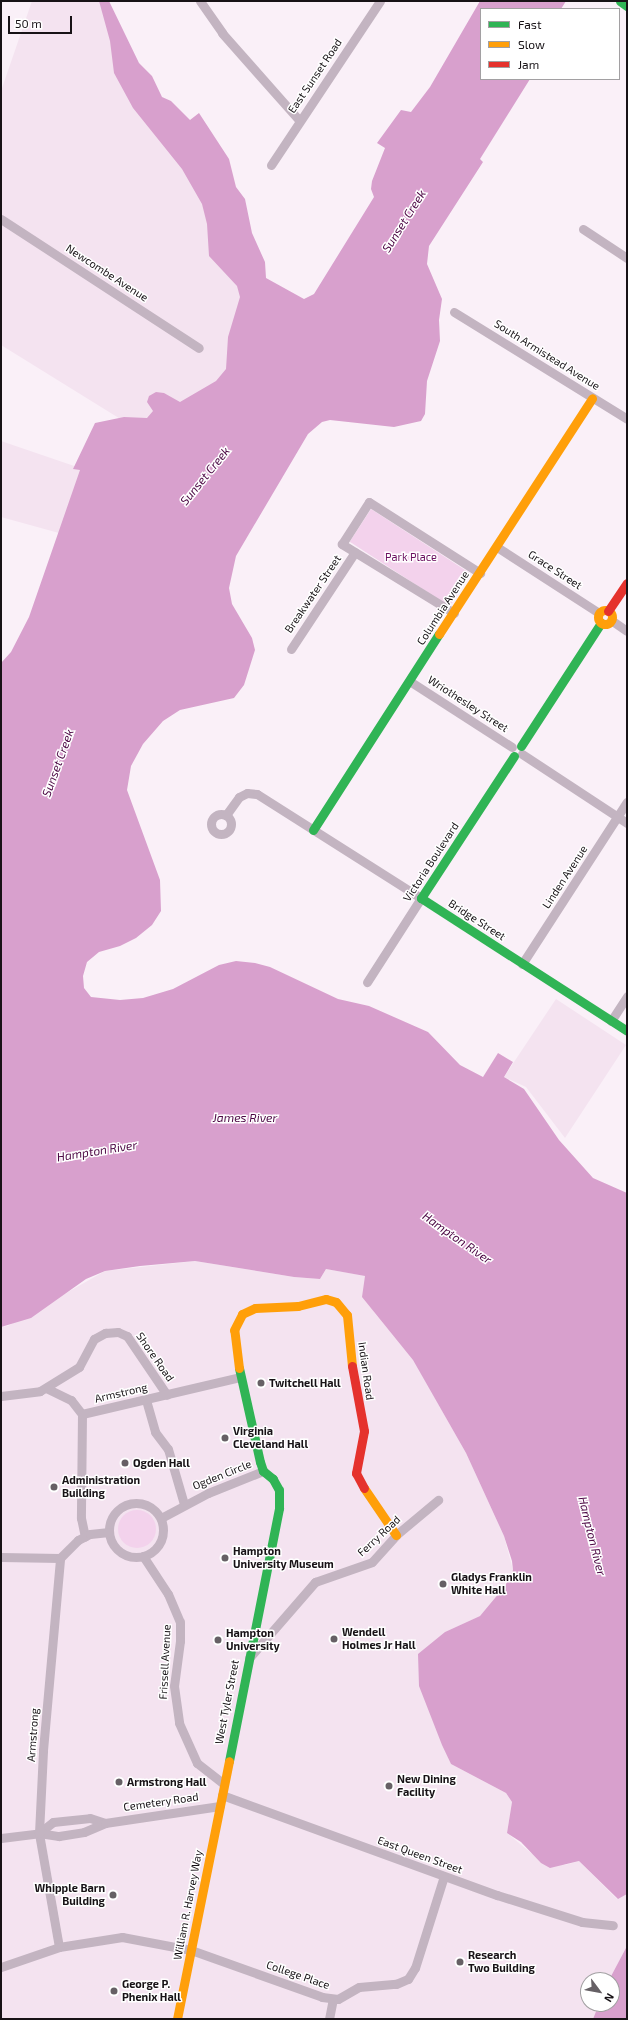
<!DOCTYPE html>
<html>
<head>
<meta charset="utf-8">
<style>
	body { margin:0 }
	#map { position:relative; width:628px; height:2020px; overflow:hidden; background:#faf0f8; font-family:"Exo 2",sans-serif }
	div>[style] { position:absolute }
	.built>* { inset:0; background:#f4e3f0 }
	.green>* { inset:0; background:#f3d2ec; transform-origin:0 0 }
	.round { border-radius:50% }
	.water>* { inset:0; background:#d8a0cd }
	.street>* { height:9px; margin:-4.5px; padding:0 4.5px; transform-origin:4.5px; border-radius:4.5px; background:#c3b4c1 }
	.street>.ring { margin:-4.5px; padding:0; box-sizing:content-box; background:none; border:9px solid #c3b4c1; border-radius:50% }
	.fast>* { height:9px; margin:-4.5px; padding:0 4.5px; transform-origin:4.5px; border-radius:4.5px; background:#30b455 }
	.slow>* { height:9px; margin:-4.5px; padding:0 4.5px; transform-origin:4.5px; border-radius:4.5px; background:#ff9f0a }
	.slow>.ring { margin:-4.5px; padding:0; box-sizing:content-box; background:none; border:9px solid #ff9f0a; border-radius:50% }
	.jam>* { height:9px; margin:-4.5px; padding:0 4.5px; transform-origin:4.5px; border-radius:4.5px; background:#e5322d }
	.dots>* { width:11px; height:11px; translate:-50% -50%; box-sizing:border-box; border:2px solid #fff; border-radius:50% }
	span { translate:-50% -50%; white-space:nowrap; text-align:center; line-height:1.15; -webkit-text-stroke:3px #fff; paint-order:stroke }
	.street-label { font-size:11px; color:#171216 }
	.park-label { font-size:11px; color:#6b1060 }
	.poi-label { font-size:11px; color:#171216; font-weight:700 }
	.left { translate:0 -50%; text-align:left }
	.right { translate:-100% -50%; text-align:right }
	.water-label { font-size:12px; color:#4b0643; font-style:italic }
	.frame { position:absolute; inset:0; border:2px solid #171216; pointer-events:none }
	.legend { position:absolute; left:480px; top:8px; width:140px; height:72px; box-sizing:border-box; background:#fff; border:1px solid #a2a0a2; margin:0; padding:5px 7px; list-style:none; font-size:12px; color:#171216 }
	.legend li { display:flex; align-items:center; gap:8px; height:20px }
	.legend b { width:20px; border:1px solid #a2a0a2 }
	.north { position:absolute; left:580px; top:1972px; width:40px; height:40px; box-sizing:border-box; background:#fff; border:1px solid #a2a0a2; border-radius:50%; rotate:122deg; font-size:11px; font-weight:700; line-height:16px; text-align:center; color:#171216 }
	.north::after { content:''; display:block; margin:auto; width:14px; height:18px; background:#666065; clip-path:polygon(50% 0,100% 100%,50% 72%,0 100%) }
	.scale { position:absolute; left:8px; top:16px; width:64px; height:18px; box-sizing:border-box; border:2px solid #171216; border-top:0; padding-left:5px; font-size:12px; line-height:14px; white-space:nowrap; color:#171216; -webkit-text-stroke:3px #fff; paint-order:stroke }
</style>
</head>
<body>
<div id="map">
	<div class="built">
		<div style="clip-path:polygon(32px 1px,103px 1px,249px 278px,225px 378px,149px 421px,122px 420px,1px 345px,1px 91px)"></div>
		<div style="clip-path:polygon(1px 441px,83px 469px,59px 533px,1px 517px)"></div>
		<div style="clip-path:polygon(556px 999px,626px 1045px,565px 1138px,526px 1087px,504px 1077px)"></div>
		<div style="clip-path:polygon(195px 1261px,294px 1277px,320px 1279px,326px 1269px,366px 1276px,374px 1312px,413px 1359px,466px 1453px,504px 1536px,513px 1570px,493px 1603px,480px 1616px,445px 1632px,432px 1717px,451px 1764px,506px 1793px,512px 1802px,507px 1833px,531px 1853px,565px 1865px,579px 1861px,617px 1899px,627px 1894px,627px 1946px,609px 1980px,588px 1980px,588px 2004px,599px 2004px,593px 2019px,1px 2019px,1px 1327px,8px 1326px,105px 1271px)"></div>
	</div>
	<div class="green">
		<div style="left:371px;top:509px;width:119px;height:39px;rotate:33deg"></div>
		<div class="round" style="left:118px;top:1510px;width:38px;height:38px"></div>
	</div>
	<div class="water">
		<div style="clip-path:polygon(99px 1px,109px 1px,139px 63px,152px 76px,162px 97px,171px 101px,190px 120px,199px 113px,229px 159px,236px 187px,245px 199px,252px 233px,265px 262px,266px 278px,304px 299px,314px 294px,374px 197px,371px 189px,372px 181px,385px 148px,377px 143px,401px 110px,411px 112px,430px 87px,480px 1px,566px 1px,561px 9px,481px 9px,481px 79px,530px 79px,480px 159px,483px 162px,429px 246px,427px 264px,442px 299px,439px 320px,440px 341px,427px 381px,425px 414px,421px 421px,394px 427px,330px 420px,322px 422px,308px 434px,236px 556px,229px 588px,232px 604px,252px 638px,255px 650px,244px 685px,234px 698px,180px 710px,163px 721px,143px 744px,131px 766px,127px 790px,160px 880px,161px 911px,152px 925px,136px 938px,120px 946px,99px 952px,87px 962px,83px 976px,84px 988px,91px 997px,120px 1000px,143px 998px,173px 989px,219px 965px,236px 961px,255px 963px,270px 967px,338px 999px,369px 1006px,428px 1032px,460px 1065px,483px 1077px,498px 1053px,513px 1062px,504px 1077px,524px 1089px,559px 1140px,593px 1178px,627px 1193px,627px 1894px,618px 1899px,579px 1861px,550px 1868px,541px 1863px,521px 1842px,507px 1833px,512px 1802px,506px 1793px,451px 1764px,442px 1745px,419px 1686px,418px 1654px,445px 1632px,480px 1616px,505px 1586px,513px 1570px,512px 1561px,504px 1536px,466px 1453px,413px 1360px,362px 1297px,365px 1276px,326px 1269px,320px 1279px,294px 1277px,195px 1261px,140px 1266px,105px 1271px,86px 1279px,31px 1318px,1px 1327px,1px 663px,11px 652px,29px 617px,80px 470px,73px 469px,95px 423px,124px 417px,147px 418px,153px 411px,147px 402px,149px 396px,156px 392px,164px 393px,180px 402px,216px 381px,226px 369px,228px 337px,240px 297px,237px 286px,209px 256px,207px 224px,202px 204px,182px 169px,133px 108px,114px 73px,110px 41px)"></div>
		<div style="clip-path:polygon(627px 1946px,627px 2019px,593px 2019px,599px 2004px,612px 2004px,612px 1980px,609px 1980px)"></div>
	</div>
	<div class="street">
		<div style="left:200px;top:1px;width:39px;rotate:55deg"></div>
		<div style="left:222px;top:33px;width:116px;rotate:48.5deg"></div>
		<div style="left:271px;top:165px;width:197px;rotate:-56.4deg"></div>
		<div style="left:1px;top:219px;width:236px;rotate:33.1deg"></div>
		<div style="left:583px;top:229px;width:53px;rotate:33.4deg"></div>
		<div style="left:454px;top:312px;width:203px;rotate:31.7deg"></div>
		<div style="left:497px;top:547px;width:121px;rotate:32.9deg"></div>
		<div style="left:454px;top:613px;width:132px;rotate:-148.4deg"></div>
		<div style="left:342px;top:544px;width:50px;rotate:-57.3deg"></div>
		<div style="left:369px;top:502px;width:132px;rotate:32.6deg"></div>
		<div style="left:611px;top:620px;width:19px;rotate:35deg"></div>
		<div style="left:291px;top:649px;width:116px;rotate:-56.6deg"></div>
		<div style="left:411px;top:682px;width:120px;rotate:32.8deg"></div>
		<div style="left:522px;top:754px;width:126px;rotate:33.3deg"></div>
		<div class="ring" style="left:211px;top:814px;width:11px;height:11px"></div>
		<div style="left:226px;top:815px;width:22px;rotate:-54deg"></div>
		<div style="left:239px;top:797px;width:9px;rotate:-27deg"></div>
		<div style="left:247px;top:793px;width:10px;rotate:6deg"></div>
		<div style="left:257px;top:794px;width:194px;rotate:32.4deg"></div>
		<div style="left:421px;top:898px;width:100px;rotate:122.7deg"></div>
		<div style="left:522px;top:964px;width:193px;rotate:-57.1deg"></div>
		<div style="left:611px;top:1021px;width:30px;rotate:-57deg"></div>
		<div style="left:46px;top:1388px;width:28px;rotate:26deg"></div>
		<div style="left:71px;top:1400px;width:18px;rotate:52deg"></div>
		<div style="left:82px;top:1414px;width:104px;rotate:90.6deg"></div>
		<div style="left:81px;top:1518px;width:19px;rotate:78deg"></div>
		<div style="left:1px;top:1396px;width:39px;rotate:-7deg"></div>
		<div style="left:40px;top:1391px;width:46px;rotate:-31.6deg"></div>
		<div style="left:79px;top:1367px;width:32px;rotate:-62deg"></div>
		<div style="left:94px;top:1339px;width:13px;rotate:-29deg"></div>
		<div style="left:105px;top:1333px;width:13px;rotate:-4deg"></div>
		<div style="left:118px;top:1332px;width:10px;rotate:24deg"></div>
		<div style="left:127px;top:1336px;width:71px;rotate:55.9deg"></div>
		<div style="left:146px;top:1400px;width:33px;rotate:74deg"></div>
		<div style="left:155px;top:1432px;width:21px;rotate:53deg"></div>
		<div style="left:168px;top:1449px;width:57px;rotate:73.8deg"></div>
		<div style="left:82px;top:1414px;width:162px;rotate:-13.2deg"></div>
		<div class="ring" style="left:109px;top:1503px;width:45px;height:45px"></div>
		<div style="left:161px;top:1518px;width:53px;rotate:-28deg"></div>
		<div style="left:208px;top:1493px;width:59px;rotate:-21.8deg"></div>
		<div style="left:143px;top:1556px;width:45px;rotate:56.7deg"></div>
		<div style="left:168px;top:1594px;width:30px;rotate:67deg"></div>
		<div style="left:180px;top:1622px;width:19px;rotate:90deg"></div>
		<div style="left:180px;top:1641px;width:45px;rotate:97.6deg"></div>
		<div style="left:174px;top:1686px;width:37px;rotate:82deg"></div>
		<div style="left:179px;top:1723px;width:44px;rotate:65.8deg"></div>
		<div style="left:197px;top:1763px;width:34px;rotate:38deg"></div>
		<div style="left:1px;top:1557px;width:59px;rotate:1deg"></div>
		<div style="left:249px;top:1658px;width:101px;rotate:-49deg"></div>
		<div style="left:315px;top:1582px;width:60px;rotate:-19.3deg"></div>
		<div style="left:372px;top:1562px;width:36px;rotate:-48deg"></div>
		<div style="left:396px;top:1535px;width:55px;rotate:-39.8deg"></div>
		<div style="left:222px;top:1795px;width:293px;rotate:20deg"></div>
		<div style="left:497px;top:1895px;width:89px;rotate:17.6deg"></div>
		<div style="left:582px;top:1922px;width:31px;rotate:6deg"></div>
		<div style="left:39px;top:1833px;width:18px;rotate:-38deg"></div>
		<div style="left:53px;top:1822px;width:37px;rotate:-6deg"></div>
		<div style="left:90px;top:1818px;width:16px;rotate:18deg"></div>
		<div style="left:1px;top:1838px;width:38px;rotate:-7deg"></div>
		<div style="left:39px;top:1833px;width:20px;rotate:9deg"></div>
		<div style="left:59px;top:1836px;width:25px;rotate:-9deg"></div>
		<div style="left:84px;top:1832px;width:23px;rotate:-23deg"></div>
		<div style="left:105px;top:1823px;width:116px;rotate:-8.4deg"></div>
		<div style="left:59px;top:1947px;width:116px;rotate:-100deg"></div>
		<div style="left:39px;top:1833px;width:83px;rotate:-87.2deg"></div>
		<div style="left:43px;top:1750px;width:193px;rotate:-84.9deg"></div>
		<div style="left:60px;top:1558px;width:25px;rotate:-45deg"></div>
		<div style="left:78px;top:1540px;width:13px;rotate:-27deg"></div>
		<div style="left:90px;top:1534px;width:19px;rotate:-6deg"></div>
		<div style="left:1px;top:1967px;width:61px;rotate:-19deg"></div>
		<div style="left:59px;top:1947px;width:64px;rotate:-9deg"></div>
		<div style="left:122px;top:1937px;width:70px;rotate:10.7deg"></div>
		<div style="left:191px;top:1950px;width:139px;rotate:19.7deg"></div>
		<div style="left:322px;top:1997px;width:16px;rotate:7deg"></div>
		<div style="left:338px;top:1999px;width:24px;rotate:-30deg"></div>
		<div style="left:359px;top:1987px;width:37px;rotate:-5deg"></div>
		<div style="left:396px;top:1984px;width:13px;rotate:-23deg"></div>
		<div style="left:408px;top:1979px;width:13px;rotate:-58deg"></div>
		<div style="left:415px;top:1968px;width:96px;rotate:-72.5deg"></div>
		<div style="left:329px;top:2019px;width:20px;rotate:-79deg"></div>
	</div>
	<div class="fast">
		<div style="left:620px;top:1px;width:9px;rotate:36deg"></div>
		<div style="left:521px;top:746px;width:147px;rotate:-57deg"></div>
		<div style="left:514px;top:756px;width:170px;rotate:123.2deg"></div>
		<div style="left:421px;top:898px;width:245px;rotate:32.8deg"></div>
		<div style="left:313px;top:830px;width:233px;rotate:-57.3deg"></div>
		<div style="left:229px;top:1761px;width:258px;rotate:-78.8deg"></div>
		<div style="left:279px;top:1508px;width:18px;rotate:-90deg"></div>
		<div style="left:279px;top:1490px;width:13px;rotate:-119deg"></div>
		<div style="left:273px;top:1479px;width:13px;rotate:-141deg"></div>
		<div style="left:263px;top:1471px;width:9px;rotate:-108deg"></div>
		<div style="left:260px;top:1462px;width:96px;rotate:-102.6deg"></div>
	</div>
	<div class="slow">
		<div class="ring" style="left:598px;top:610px;width:5px;height:5px"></div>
		<div style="left:439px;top:634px;width:281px;rotate:-57deg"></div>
		<div style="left:239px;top:1368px;width:38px;rotate:-97deg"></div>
		<div style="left:234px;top:1330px;width:18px;rotate:-63deg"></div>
		<div style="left:242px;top:1314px;width:14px;rotate:-25deg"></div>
		<div style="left:255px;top:1308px;width:43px;rotate:-2.7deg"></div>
		<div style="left:298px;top:1306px;width:29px;rotate:-14deg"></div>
		<div style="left:326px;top:1299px;width:10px;rotate:17deg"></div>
		<div style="left:336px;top:1302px;width:17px;rotate:50deg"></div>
		<div style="left:347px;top:1315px;width:51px;rotate:84.4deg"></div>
		<div style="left:364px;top:1488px;width:57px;rotate:55.8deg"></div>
		<div style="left:177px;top:2019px;width:263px;rotate:-78.6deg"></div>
	</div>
	<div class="jam">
		<div style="left:608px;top:611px;width:34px;rotate:-56deg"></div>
		<div style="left:352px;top:1366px;width:66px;rotate:79.5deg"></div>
		<div style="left:364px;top:1431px;width:43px;rotate:100.8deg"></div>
		<div style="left:356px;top:1473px;width:17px;rotate:62deg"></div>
	</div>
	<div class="dots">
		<div style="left:261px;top:1383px;background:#666065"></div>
		<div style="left:225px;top:1438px;background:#666065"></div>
		<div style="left:125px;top:1463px;background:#666065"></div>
		<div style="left:54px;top:1487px;background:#666065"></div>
		<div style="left:225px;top:1558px;background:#666065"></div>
		<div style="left:443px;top:1584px;background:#666065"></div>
		<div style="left:334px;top:1639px;background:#666065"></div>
		<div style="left:218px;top:1640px;background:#666065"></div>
		<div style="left:119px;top:1782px;background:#666065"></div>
		<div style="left:389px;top:1786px;background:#666065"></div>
		<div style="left:113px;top:1895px;background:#666065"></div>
		<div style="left:460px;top:1962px;background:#666065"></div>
		<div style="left:114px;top:1991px;background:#666065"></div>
	</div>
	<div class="street-label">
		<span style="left:315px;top:76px;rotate:-56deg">East Sunset Road</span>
		<span style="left:107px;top:273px;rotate:33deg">Newcombe Avenue</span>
		<span style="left:547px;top:355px;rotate:32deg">South Armistead Avenue</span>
		<span style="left:555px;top:570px;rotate:33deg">Grace Street</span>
		<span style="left:313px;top:594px;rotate:-56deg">Breakwater Street</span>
		<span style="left:443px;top:608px;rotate:-57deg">Columbia Avenue</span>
		<span style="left:468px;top:704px;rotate:33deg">Wriothesley Street</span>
		<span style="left:431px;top:862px;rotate:-57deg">Victoria Boulevard</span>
		<span style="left:565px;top:877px;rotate:-57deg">Linden Avenue</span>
		<span style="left:477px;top:920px;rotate:33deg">Bridge Street</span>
		<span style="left:155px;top:1357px;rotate:55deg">Shore Road</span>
		<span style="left:366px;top:1371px;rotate:82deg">Indian Road</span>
		<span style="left:121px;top:1393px;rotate:-13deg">Armstrong</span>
		<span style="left:222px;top:1475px;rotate:-22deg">Ogden Circle</span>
		<span style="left:379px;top:1536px;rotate:-43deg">Ferry Road</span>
		<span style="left:165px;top:1662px;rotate:-87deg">Frissell Avenue</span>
		<span style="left:227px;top:1702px;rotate:-79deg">West Tyler Street</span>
		<span style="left:33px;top:1735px;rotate:-86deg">Armstrong</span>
		<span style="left:161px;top:1802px;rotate:-8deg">Cemetery Road</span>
		<span style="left:420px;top:1855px;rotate:20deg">East Queen Street</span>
		<span style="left:188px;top:1905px;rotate:-79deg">William R. Harvey Way</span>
		<span style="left:298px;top:1975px;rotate:19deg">College Place</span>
	</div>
	<div class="park-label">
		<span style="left:411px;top:557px">Park Place</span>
	</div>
	<div class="poi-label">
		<span class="left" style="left:269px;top:1383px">Twitchell Hall</span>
		<span class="left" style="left:233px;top:1438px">Virginia<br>Cleveland Hall</span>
		<span class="left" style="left:133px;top:1463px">Ogden Hall</span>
		<span class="left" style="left:62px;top:1487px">Administration<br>Building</span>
		<span class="left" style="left:233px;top:1558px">Hampton<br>University Museum</span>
		<span class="left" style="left:451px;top:1584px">Gladys Franklin<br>White Hall</span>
		<span class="left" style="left:342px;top:1639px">Wendell<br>Holmes Jr Hall</span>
		<span class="left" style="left:226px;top:1640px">Hampton<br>University</span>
		<span class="left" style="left:397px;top:1786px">New Dining<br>Facility</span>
		<span class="left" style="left:127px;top:1782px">Armstrong Hall</span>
		<span class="right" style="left:105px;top:1895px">Whipple Barn<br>Building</span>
		<span class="left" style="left:468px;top:1962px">Research<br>Two Building</span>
		<span class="left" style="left:122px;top:1991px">George P.<br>Phenix Hall</span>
	</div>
	<div class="water-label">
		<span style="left:404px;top:221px;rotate:-58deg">Sunset Creek</span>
		<span style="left:205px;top:476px;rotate:-51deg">Sunset Creek</span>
		<span style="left:58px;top:763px;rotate:-70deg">Sunset Creek</span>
		<span style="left:245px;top:1118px">James River</span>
		<span style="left:97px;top:1151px;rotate:-9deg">Hampton River</span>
		<span style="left:457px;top:1238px;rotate:35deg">Hampton River</span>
		<span style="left:592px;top:1536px;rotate:76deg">Hampton River</span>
	</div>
	<div class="frame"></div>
	<ul class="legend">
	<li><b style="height:5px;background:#30b455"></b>Fast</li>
	<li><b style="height:5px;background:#ff9f0a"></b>Slow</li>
	<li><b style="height:5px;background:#e5322d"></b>Jam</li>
	</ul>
	<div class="north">N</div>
	<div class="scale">50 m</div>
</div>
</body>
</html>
